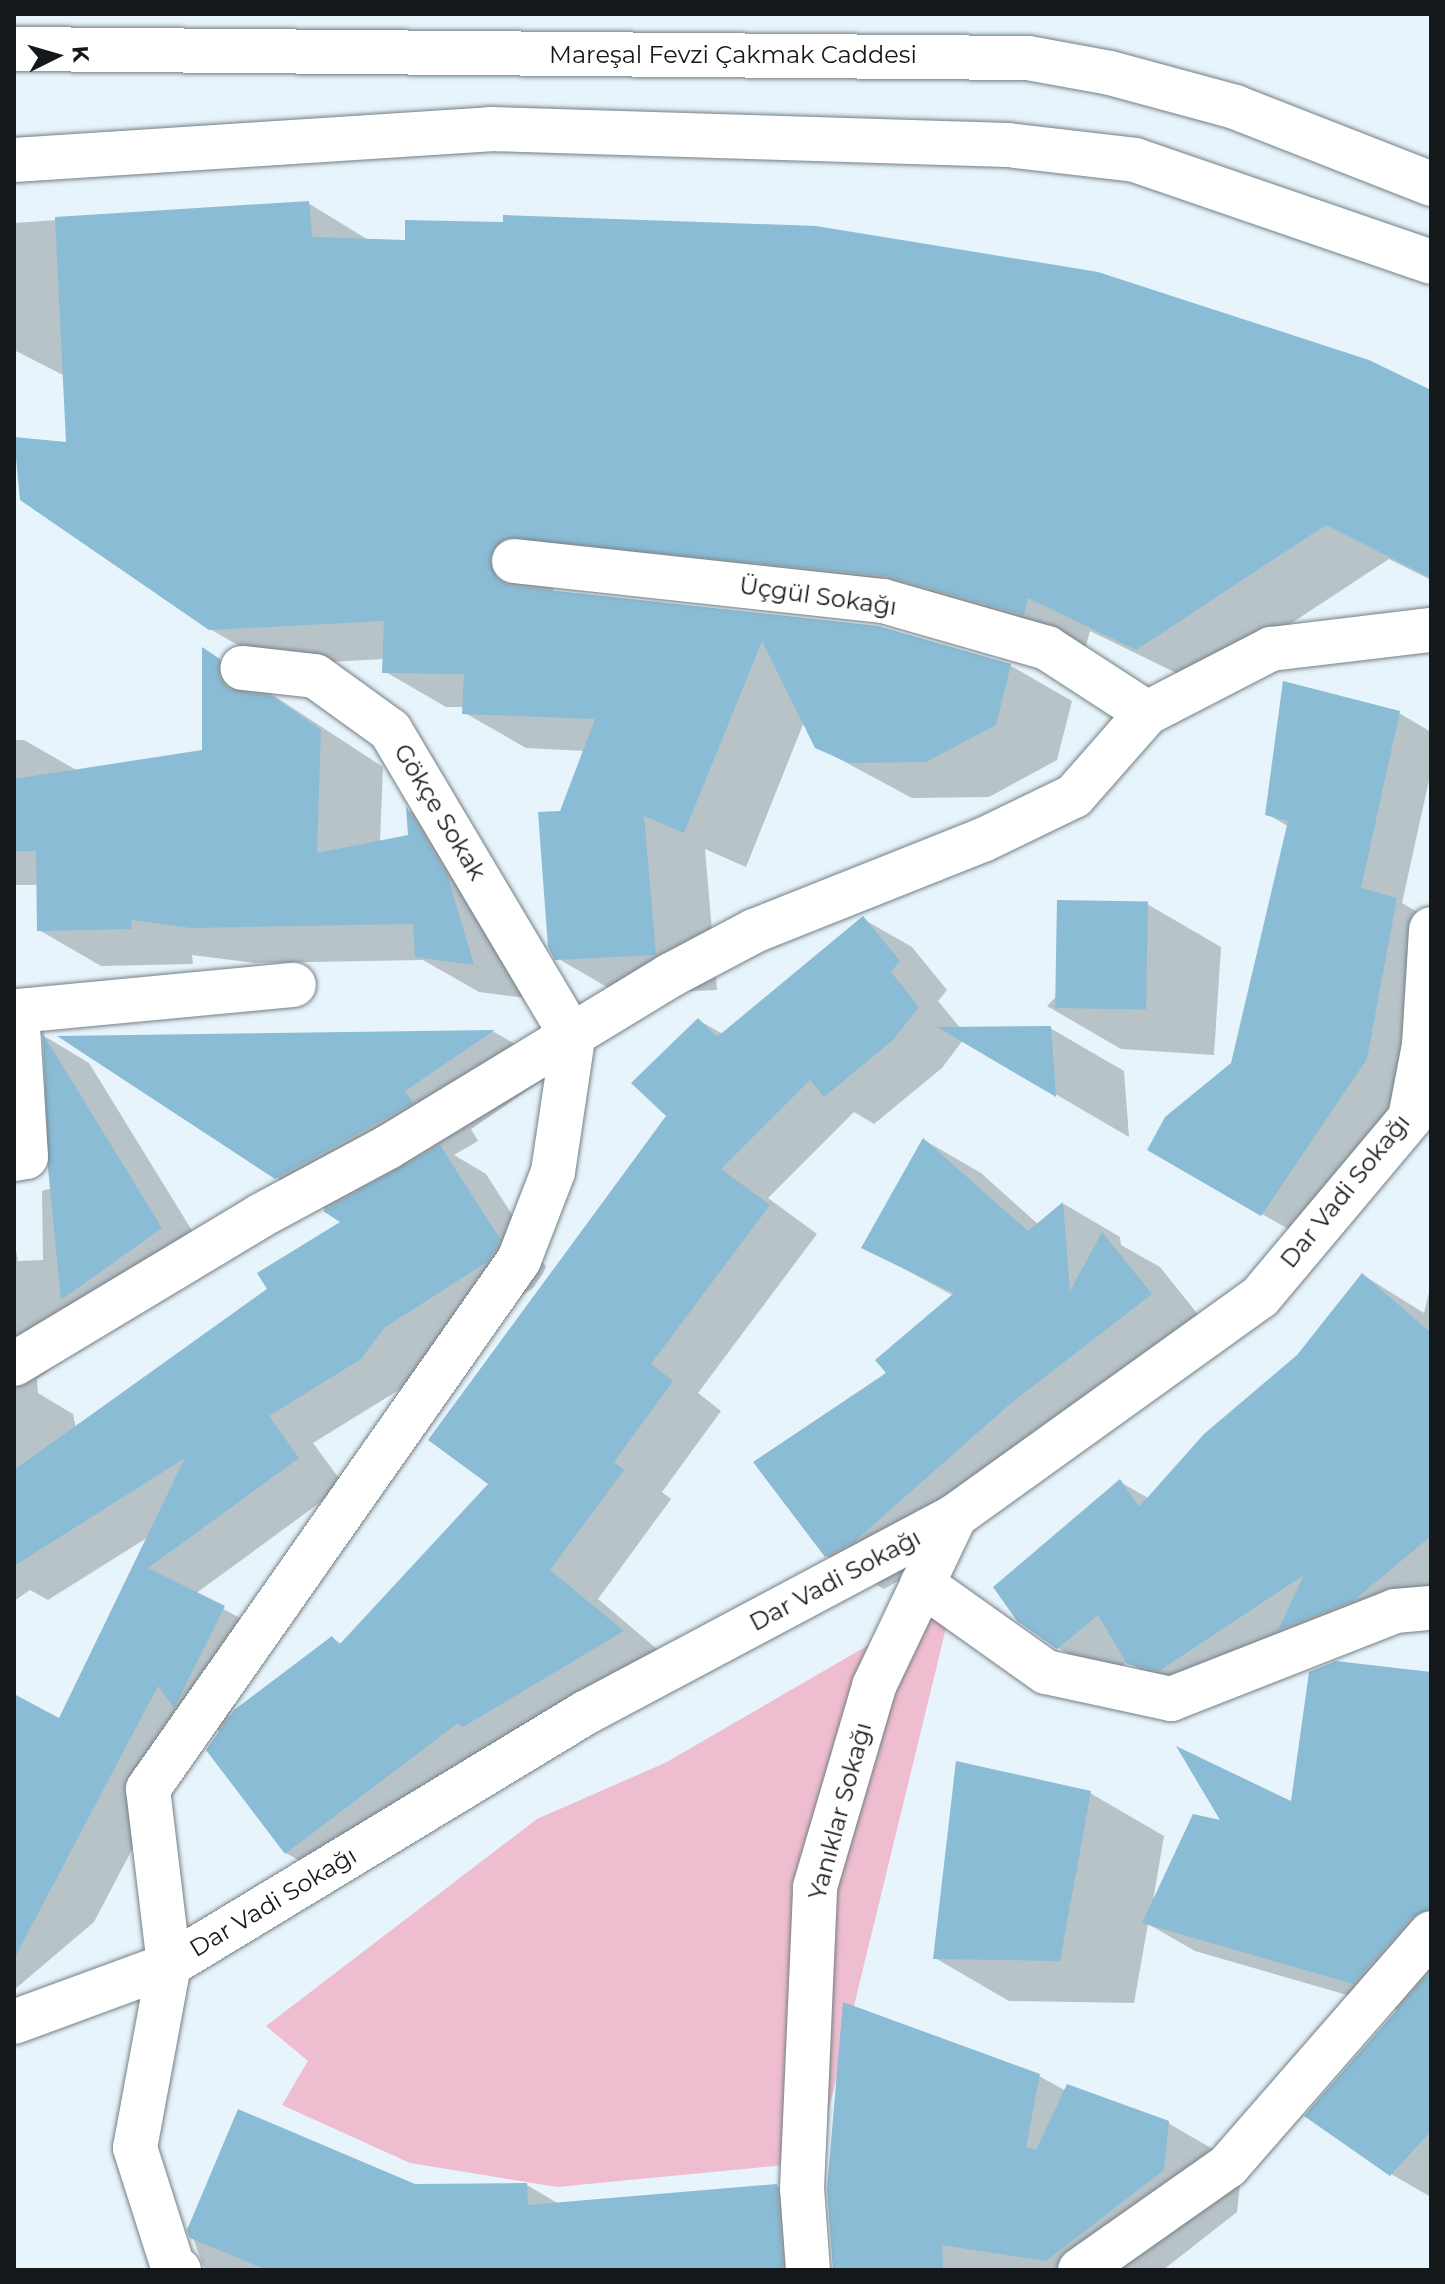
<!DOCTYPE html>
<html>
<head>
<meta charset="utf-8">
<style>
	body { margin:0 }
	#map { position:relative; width:1445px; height:2284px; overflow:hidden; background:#e7f4fb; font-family:Montserrat,sans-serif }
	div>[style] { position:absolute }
	.green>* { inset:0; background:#eebdcf }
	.shadow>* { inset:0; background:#0003 }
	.building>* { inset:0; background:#8abcd5; transform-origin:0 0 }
	.roads { filter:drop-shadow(0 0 2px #747f85) drop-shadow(0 0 2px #747f85) }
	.minor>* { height:44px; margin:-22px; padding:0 22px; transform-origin:22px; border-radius:22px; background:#fff }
	.major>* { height:44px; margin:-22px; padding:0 22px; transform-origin:22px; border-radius:22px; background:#fff }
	span { translate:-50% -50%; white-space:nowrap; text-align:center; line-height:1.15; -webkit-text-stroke:6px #fff; paint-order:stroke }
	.street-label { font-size:24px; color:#14181b }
	.frame { position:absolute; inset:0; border:16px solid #14181b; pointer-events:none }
	.north { position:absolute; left:16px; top:16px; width:80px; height:80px; -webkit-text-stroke:6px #fff; paint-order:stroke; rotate:85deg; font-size:22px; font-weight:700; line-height:32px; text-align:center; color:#14181b }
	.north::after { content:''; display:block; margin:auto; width:28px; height:36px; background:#14181b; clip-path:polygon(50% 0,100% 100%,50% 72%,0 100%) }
</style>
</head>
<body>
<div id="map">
	<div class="green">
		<div style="clip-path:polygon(929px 1610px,947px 1624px,816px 2162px,557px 2187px,410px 2163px,282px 2105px,308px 2061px,266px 2026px,537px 1819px,665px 1763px)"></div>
	</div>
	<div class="shadow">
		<div style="clip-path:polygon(308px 203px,370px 241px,1431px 391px,1431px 580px,1389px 559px,1199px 684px,1090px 631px,1085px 649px,949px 610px,554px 582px,553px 592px,1011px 666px,1072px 701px,1057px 760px,989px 797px,912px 798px,817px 747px,804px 722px,746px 867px,705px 849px,717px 990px,619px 994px,557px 958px,562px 813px,586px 751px,526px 748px,465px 713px,465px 707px,446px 707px,384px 671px,385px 659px,272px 665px,210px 629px,22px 499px,14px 439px,68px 444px,65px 376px,14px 350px,14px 223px)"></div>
		<div style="clip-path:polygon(204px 650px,383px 767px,380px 842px,410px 836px,408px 810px,468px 844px,535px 999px,479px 992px,423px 960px,255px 963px,192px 955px,193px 964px,101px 966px,39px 930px,38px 885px,14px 885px,14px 740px,24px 740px,78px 771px,204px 751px)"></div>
		<div style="clip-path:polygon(1399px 713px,1431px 732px,1431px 771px,1402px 903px,1431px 920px,1407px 1082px,1302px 1237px,1149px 1149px,1233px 1065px,1289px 827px,1267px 814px)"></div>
		<div style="clip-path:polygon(1147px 904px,1221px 947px,1214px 1055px,1121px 1049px,1047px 1006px)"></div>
		<div style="clip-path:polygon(863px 919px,912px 947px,947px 990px,938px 1001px,961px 1029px,1050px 1028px,1124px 1071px,1129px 1137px,963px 1040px,942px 1068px,874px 1124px,854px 1112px,768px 1198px,817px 1234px,698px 1393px,721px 1411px,662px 1492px,671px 1499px,598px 1599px,670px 1660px,335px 1881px,286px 1853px,221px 1732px,200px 1720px,94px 1922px,14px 1990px,14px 1706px,60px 1720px,150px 1536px,48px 1600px,30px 1590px,14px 1601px,14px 1239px,18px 1261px,43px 1260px,42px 1191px,52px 1188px,53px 1155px,46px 1037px,89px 1063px,207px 1255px,37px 1379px,38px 1393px,73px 1414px,76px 1428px,269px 1290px,344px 1222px,63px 1038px,494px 1032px,559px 1069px,471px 1129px,478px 1141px,454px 1155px,486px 1174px,546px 1267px,542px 1275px,533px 1288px,430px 1354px,407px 1385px,313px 1443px,344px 1485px,195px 1594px,270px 1634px,229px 1716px,332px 1638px,342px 1644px,491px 1484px,669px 1115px,698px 1020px,723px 1034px)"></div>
		<div style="clip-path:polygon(924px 1140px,981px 1173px,1039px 1225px,1064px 1204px,1120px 1237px,1121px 1245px,1160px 1267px,1208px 1327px,913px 1573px,884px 1589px,826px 1556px,889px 1373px,954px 1296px,864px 1247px)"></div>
		<div style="clip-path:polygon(1363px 1275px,1424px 1313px,1431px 1284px,1431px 1607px,1180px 1692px,1127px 1662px,1109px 1677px,1057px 1647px,1120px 1482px,1150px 1499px,1298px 1356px)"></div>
		<div style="clip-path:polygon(1431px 1674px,1431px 2197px,1391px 2174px,1399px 2010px,1195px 1951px,1148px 1924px,1134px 2003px,1009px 2001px,935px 1958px,1090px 1793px,1164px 1836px,1153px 1901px,1224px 1823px,1292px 1804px)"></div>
		<div style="clip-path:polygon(1039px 2076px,1066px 2091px,1168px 2123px,1242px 2166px,1237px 2212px,1163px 2270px,834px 2270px)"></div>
		<div style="clip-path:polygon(527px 2185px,559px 2204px,777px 2186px,821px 2212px,825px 2270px,205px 2270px,190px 2230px,414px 2186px)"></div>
	</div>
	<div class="building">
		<div style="clip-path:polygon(309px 201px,312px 237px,405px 240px,405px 220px,503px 222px,503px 215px,816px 226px,1098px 272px,1369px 360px,1431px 390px,1431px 578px,1326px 525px,1136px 650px,1028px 598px,1024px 615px,886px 576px,505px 538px,489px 559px,499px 581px,511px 586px,878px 626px,1011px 664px,996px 725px,926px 762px,849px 763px,815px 748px,762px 641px,684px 833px,644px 816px,656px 955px,555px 960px,548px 947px,538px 812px,560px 811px,595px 719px,462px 714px,464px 674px,382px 673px,384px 621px,209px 630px,20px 500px,14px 437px,66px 442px,55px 217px)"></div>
		<div style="clip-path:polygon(202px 647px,220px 659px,219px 677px,228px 689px,274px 697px,321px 730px,317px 853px,408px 835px,406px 806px,448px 877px,474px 965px,415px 957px,413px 924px,191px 928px,131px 920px,132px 929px,37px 931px,36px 851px,14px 851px,14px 779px,202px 750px)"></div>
		<div style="clip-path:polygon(1283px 681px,1400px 711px,1361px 888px,1397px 898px,1367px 1059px,1261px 1216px,1147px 1150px,1165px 1117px,1231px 1063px,1288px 821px,1265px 815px)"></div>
		<div style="left:1057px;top:900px;width:91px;height:108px;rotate:1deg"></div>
		<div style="clip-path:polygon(863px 916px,900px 961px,891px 972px,919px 1007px,893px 1040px,824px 1097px,810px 1080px,721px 1169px,770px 1205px,651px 1364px,673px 1381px,614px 1462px,624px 1470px,550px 1570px,624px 1631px,463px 1727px,458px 1723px,285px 1854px,206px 1750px,234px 1710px,332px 1636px,339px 1645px,488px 1484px,428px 1440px,666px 1116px,631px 1083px,698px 1018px,717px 1037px)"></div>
		<div style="clip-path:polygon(1051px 1026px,1056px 1097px,937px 1027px)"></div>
		<div style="clip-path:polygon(495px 1030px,405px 1091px,413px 1103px,275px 1179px,57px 1036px)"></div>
		<div style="clip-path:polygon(43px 1034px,162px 1228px,61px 1300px,48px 1168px)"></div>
		<div style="clip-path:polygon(923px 1138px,1028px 1231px,1063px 1202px,1070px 1291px,1102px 1232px,1152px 1294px,1010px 1404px,855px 1541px,825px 1557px,753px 1462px,886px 1373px,875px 1360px,954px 1293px,861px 1248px)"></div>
		<div style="clip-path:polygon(440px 1145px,500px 1239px,497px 1248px,487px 1262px,384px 1328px,361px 1359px,269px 1416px,299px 1458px,148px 1568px,225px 1606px,174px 1708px,158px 1686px,14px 1959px,14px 1694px,59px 1718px,185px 1458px,14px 1566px,14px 1470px,267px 1289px,257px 1273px,340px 1222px,323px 1211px)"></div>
		<div style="clip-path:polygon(1362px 1273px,1431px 1333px,1431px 1536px,1353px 1601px,1278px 1630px,1304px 1575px,1159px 1671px,1127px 1664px,1098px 1615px,1057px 1649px,1017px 1621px,993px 1587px,1120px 1479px,1139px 1507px,1204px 1434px,1297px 1355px)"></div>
		<div style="clip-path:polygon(1336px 1661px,1431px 1672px,1431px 1909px,1412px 1917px,1353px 1984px,1142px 1923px,1193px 1814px,1220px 1820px,1176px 1746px,1291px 1801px,1309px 1672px)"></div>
		<div style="clip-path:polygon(956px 1761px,1091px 1791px,1060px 1961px,933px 1959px)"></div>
		<div style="clip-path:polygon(1431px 1971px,1431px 2131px,1390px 2176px,1304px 2116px)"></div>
		<div style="clip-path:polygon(843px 2002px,1040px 2074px,1026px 2147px,1036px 2150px,1067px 2084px,1169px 2121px,1164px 2170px,1046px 2261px,942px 2245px,943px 2270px,833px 2270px,827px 2189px)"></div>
		<div style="clip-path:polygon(238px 2109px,415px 2184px,527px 2183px,528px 2205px,777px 2184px,783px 2270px,267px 2270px,190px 2238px,187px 2230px)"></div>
	</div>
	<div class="roads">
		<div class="minor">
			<div style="left:514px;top:561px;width:371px;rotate:6.2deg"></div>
			<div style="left:883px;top:601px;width:171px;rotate:16deg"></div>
			<div style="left:1047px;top:648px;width:119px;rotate:33deg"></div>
			<div style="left:14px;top:1159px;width:12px;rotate:-9deg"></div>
			<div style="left:26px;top:1157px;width:146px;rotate:-93.5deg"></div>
			<div style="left:17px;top:1011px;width:278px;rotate:-5.4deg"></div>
			<div style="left:14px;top:1364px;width:287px;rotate:-31deg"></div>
			<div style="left:260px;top:1216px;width:145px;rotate:-28.3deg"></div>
			<div style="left:388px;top:1147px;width:331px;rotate:-31.3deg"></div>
			<div style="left:671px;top:975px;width:94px;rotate:-27.9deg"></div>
			<div style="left:754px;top:931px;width:246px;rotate:-21.7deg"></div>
			<div style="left:983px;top:840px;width:101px;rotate:-25.8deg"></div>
			<div style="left:1074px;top:796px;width:111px;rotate:-48.7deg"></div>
			<div style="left:1147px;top:713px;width:140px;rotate:-27.3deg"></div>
			<div style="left:1271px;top:649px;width:161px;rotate:-6.8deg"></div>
			<div style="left:922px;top:1584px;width:152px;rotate:35.4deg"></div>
			<div style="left:1046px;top:1672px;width:128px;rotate:12.2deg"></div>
			<div style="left:1171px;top:1699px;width:241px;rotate:-21.4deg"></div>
			<div style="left:1395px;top:1611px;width:36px;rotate:-5deg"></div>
			<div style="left:14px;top:2022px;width:165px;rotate:-20.2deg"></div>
			<div style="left:169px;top:1965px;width:486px;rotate:-31.2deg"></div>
			<div style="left:585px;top:1713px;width:419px;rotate:-28deg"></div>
			<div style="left:955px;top:1516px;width:375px;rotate:-35.7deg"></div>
			<div style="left:1260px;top:1297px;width:234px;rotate:-50deg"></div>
			<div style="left:1410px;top:1118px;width:74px;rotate:-79.1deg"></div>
			<div style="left:1424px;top:1045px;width:116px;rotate:-86.5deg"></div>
			<div style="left:179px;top:2270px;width:7px;rotate:-153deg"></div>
			<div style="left:173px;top:2267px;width:125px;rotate:-107.7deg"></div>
			<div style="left:135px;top:2148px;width:186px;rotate:-79.5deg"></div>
			<div style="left:169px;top:1965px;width:177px;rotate:-96.8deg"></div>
			<div style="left:148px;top:1789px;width:646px;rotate:-54.96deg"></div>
			<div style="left:519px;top:1260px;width:94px;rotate:-68.9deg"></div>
			<div style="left:553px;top:1172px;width:135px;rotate:-81.5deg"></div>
			<div style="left:573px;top:1038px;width:358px;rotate:-120.7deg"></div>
			<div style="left:390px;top:730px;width:92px;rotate:-144.2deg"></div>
			<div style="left:315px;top:676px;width:73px;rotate:-173.7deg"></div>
			<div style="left:808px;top:2270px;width:81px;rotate:-94.2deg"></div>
			<div style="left:802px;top:2189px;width:302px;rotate:-87.5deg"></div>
			<div style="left:815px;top:1887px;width:209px;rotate:-73.6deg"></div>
			<div style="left:874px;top:1686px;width:188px;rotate:-64.5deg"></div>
			<div style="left:1080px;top:2270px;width:181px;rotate:-35.1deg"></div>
			<div style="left:1228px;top:2166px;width:309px;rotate:-48.9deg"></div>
		</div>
		<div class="major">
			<div style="left:14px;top:49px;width:1014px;rotate:0.51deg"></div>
			<div style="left:1028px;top:58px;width:83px;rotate:10.4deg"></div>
			<div style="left:1110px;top:73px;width:130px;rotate:15.2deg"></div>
			<div style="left:1235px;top:107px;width:211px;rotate:21.4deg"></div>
			<div style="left:14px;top:160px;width:477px;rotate:-3.7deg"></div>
			<div style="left:490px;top:129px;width:518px;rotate:1.77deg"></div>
			<div style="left:1008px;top:145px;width:128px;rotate:6.7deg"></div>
			<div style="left:1135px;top:160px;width:313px;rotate:19deg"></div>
		</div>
	</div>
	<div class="street-label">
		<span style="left:733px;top:55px">Mareşal Fevzi Çakmak Caddesi</span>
		<span style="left:818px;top:596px;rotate:8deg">Üçgül Sokağı</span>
		<span style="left:440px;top:812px;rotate:59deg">Gökçe Sokak</span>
		<span style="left:1345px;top:1191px;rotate:-51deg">Dar Vadi Sokağı</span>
		<span style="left:835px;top:1580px;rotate:-28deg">Dar Vadi Sokağı</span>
		<span style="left:840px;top:1811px;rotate:-75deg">Yanıklar Sokağı</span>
		<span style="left:273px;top:1902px;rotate:-31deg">Dar Vadi Sokağı</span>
	</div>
	<div class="frame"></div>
	<div class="north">K</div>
</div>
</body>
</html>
